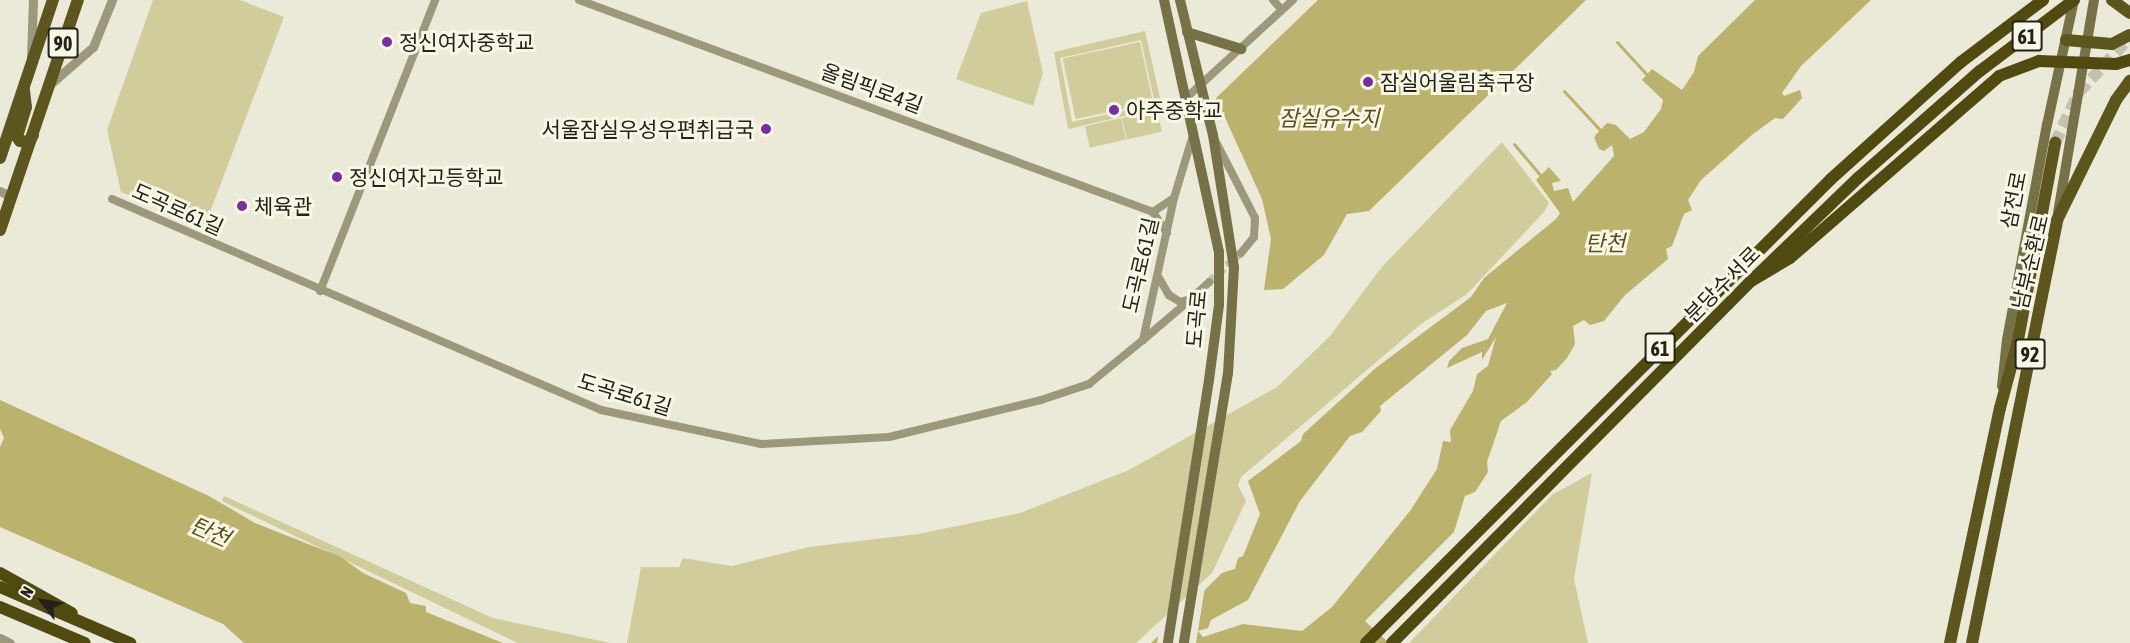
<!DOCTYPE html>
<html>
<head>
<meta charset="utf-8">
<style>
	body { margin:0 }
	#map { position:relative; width:2130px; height:643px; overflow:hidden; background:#ebe9d7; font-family:"Asap Condensed","Noto Sans KR",sans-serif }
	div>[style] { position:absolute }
	.green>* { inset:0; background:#d1cc9b; transform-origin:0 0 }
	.water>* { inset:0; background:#bbb26d }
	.pier>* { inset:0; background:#ebe9d7 }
	.stream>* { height:3px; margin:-1.5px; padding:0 1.5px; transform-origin:1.5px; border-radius:1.5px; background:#bbb26d }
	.minor-tunnel>* { height:8px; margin-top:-4px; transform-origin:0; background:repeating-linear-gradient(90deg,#c3c1b2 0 8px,transparent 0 12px) }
	.primary-tunnel>* { height:12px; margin-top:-6px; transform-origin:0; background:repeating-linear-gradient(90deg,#c3c1b2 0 12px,transparent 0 18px) }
	.minor>* { height:8px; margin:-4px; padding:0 4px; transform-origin:4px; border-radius:4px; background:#9b987b }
	.tertiary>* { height:9px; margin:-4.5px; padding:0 4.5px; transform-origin:4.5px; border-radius:4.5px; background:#9b987b }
	.secondary>* { height:10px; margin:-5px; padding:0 5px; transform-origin:5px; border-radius:5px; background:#767146 }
	.primary>* { height:12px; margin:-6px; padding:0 6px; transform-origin:6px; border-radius:6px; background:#5c551d }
	.trunk>* { height:12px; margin:-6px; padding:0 6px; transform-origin:6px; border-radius:6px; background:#504a11 }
	.trunk-bridge>* { height:12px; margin:-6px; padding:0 6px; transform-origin:6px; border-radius:6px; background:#504a11 }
	.dots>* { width:16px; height:16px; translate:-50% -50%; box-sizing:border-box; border:3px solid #f8f6e4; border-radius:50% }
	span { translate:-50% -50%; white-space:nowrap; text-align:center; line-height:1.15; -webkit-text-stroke:6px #f8f6e4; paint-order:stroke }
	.shield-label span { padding:2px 4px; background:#f8f6e4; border:2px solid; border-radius:4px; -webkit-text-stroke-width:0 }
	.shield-label { font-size:20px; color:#23231c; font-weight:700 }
	.poi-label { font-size:21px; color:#23231c }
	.left { translate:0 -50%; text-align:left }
	.right { translate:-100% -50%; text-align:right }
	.street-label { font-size:21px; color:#23231c }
	.water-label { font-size:22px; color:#5a531f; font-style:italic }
	.north { position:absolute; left:12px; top:571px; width:60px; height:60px; -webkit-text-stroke:4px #f8f6e4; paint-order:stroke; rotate:301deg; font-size:16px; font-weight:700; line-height:24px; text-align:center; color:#23231c }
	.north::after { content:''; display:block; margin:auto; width:21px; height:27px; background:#23231c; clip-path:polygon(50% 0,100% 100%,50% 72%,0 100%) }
</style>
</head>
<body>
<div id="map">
	<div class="green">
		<div style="clip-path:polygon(153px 0,240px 0,284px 17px,204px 228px,121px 192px,107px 130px)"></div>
		<div style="clip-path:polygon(1027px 1px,1043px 73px,1033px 106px,956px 79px,981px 13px)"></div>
		<div style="clip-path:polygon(evenodd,1145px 31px,1162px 107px,1068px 129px,1054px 52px,1145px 31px,1141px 40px,1155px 104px,1072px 122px,1060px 58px,1141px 40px)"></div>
		<div style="left:1140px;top:42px;width:62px;height:79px;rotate:78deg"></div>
		<div style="left:1157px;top:110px;width:22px;height:36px;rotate:77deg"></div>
		<div style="left:1121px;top:118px;width:22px;height:37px;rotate:77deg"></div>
		<div style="clip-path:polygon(1502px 142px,1549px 203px,1544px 212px,1467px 294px,1421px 324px,1241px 477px,1238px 485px,1246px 501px,1212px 573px,1136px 643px,627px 643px,641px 567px,679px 567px,683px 558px,732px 566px,809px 547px,918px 534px,1020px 513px,1129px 470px,1277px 387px,1330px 336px,1381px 268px)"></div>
		<div style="clip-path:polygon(1592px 473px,1574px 579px,1588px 643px,1409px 643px,1553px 494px)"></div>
		<div style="clip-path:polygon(224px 496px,493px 618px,610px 643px,518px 643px,222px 501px)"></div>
	</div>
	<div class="water">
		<div style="clip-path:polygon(1318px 0,1586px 0,1369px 211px,1347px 214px,1324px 255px,1283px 289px,1264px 290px,1271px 239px,1262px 199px,1216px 98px)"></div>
		<div style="clip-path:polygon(evenodd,1755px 0,1871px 0,1801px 66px,1782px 93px,1784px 96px,1800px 90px,1802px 98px,1794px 107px,1783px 119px,1775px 118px,1753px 134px,1701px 180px,1688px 200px,1692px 210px,1684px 214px,1672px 246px,1666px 249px,1668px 259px,1625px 295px,1604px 321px,1590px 325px,1584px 320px,1573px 326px,1575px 344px,1567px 358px,1556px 370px,1550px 371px,1552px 374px,1527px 402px,1501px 421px,1487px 462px,1488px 472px,1475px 492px,1465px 496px,1454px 532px,1365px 621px,1389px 643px,1151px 643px,1222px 573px,1235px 569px,1238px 558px,1243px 556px,1260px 514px,1248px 481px,1301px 441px,1303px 434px,1377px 367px,1471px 297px,1484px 278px,1556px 219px,1560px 213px,1536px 180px,1549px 167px,1561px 181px,1552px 183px,1554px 191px,1568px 188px,1573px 202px,1614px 156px,1612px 145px,1604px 151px,1599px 149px,1594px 137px,1607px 123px,1616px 125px,1630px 139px,1644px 132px,1661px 109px,1663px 100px,1642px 80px,1652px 69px,1682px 90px,1694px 72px,1698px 56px,1755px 0,1507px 303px,1488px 339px,1462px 348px,1449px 361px,1447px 368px,1482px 352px,1482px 360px,1496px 337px,1488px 366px,1477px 374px,1473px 391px,1450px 430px,1451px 442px,1443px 441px,1437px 469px,1410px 511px,1332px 607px,1302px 631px,1243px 624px,1203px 637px,1198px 631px,1208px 628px,1211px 620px,1248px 600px,1300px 501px,1350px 436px,1362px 432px,1381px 411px,1380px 406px,1467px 335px,1486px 311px,1507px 303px)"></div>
		<div style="clip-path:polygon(0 400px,209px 496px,255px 523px,341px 557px,363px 573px,406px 593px,410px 603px,426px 606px,426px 612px,503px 643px,244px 643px,223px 624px,0 527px,0 447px,4px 438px,0 429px)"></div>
	</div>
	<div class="pier">
		<div style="clip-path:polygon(1205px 587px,1196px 643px,1157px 643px,1159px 631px)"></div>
	</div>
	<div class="stream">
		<div style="left:1617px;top:42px;width:46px;rotate:47.6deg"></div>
		<div style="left:1564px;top:91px;width:54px;rotate:47.2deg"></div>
		<div style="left:1514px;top:144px;width:43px;rotate:49.7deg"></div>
	</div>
	<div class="minor-tunnel">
		<div style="left:1209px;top:282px;width:43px;rotate:-42.2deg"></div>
	</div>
	<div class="primary-tunnel">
		<div style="left:2055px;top:143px;width:56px;rotate:-64.8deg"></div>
		<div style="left:2079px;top:92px;width:74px;rotate:-47.2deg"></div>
	</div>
	<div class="minor">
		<div style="left:579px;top:0;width:612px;rotate:20.27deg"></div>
		<div style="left:1273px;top:0;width:13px;rotate:48deg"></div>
		<div style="left:1186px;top:98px;width:145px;rotate:-42.5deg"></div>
		<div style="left:1216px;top:142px;width:85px;rotate:62.8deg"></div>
		<div style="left:1255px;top:218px;width:19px;rotate:93deg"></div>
		<div style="left:1254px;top:237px;width:21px;rotate:129deg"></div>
		<div style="left:112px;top:199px;width:533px;rotate:23.34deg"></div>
		<div style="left:601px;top:410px;width:164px;rotate:12deg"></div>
		<div style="left:761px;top:444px;width:128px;rotate:-3.1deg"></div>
		<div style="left:889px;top:437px;width:156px;rotate:-13.7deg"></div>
		<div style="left:1041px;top:400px;width:51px;rotate:-18.4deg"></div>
		<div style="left:1089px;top:384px;width:70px;rotate:-39.2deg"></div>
		<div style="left:1167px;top:233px;width:25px;rotate:-124deg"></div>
		<div style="left:1153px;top:212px;width:25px;rotate:-34deg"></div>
		<div style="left:1159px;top:278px;width:20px;rotate:60deg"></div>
		<div style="left:1169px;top:295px;width:13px;rotate:32deg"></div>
		<div style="left:1180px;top:302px;width:11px;rotate:-15deg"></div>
		<div style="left:1191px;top:299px;width:25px;rotate:-43deg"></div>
		<div style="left:320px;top:291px;width:313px;rotate:-68.4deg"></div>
		<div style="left:1191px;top:299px;width:63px;rotate:139.5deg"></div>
		<div style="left:1143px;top:340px;width:145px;rotate:-77.7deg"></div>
		<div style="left:1174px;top:198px;width:66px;rotate:-73.2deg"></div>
	</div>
	<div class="tertiary">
		<div style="left:31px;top:57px;width:57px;rotate:-88deg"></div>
		<div style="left:48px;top:86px;width:60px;rotate:-40.9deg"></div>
		<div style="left:93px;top:47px;width:51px;rotate:-68deg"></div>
		<div style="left:0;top:191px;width:13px;rotate:27deg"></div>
		<div style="left:0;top:638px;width:11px;rotate:27deg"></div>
	</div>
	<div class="secondary">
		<div style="left:1164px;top:0;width:258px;rotate:77.7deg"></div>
		<div style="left:1219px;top:252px;width:53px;rotate:90deg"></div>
		<div style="left:1219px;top:305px;width:76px;rotate:97.6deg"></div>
		<div style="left:1209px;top:380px;width:266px;rotate:98.9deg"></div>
		<div style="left:1180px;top:0;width:139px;rotate:76.3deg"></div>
		<div style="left:1213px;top:135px;width:134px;rotate:81deg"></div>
		<div style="left:1234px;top:267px;width:106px;rotate:93.2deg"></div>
		<div style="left:1228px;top:373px;width:274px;rotate:99.3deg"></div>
		<div style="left:1187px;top:32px;width:57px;rotate:17.5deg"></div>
		<div style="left:2058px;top:213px;width:216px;rotate:-80.4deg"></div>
		<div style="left:2002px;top:386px;width:46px;rotate:-83.8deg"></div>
		<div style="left:2007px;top:340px;width:219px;rotate:-79.5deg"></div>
		<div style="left:2047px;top:125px;width:128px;rotate:-77.8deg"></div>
	</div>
	<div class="primary">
		<div style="left:2112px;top:0;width:22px;rotate:36deg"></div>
		<div style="left:2066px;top:40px;width:46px;rotate:5deg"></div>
		<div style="left:2112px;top:44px;width:20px;rotate:-27deg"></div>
		<div style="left:24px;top:91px;width:16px;rotate:83deg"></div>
		<div style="left:26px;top:107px;width:31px;rotate:107deg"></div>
		<div style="left:17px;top:137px;width:5px;rotate:53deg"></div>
		<div style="left:20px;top:141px;width:9px;rotate:6deg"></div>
		<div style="left:29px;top:142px;width:8px;rotate:-60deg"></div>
		<div style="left:0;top:158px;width:167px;rotate:-71.5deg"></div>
		<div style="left:0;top:230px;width:243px;rotate:-71.3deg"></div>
		<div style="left:1950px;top:643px;width:240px;rotate:-78deg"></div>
		<div style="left:2000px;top:408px;width:65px;rotate:-74.9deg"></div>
		<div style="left:2017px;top:345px;width:206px;rotate:-79.3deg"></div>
		<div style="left:1972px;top:643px;width:431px;rotate:-78.6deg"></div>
		<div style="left:2057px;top:220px;width:134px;rotate:-63.8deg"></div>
		<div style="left:2116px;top:100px;width:24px;rotate:-54deg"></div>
	</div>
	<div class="trunk">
		<div style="left:0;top:573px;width:82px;rotate:29.1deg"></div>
		<div style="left:0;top:587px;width:142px;rotate:23.3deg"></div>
		<div style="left:0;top:607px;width:92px;rotate:23deg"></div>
		<div style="left:1366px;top:643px;width:657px;rotate:-44.94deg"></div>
		<div style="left:1831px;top:179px;width:175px;rotate:-42deg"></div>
		<div style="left:1961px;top:62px;width:103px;rotate:-37.1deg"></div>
		<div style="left:1392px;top:643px;width:510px;rotate:-45.24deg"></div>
		<div style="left:1751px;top:281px;width:149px;rotate:-43.9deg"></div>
		<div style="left:1858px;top:178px;width:162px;rotate:-41.3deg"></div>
		<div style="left:1980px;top:71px;width:118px;rotate:-37.1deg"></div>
	</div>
	<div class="trunk-bridge">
		<div style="left:1751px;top:281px;width:45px;rotate:-30.5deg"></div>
		<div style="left:1790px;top:258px;width:277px;rotate:-41deg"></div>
		<div style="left:1999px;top:76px;width:43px;rotate:-20.6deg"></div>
		<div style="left:2039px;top:61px;width:77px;rotate:2.2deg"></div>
		<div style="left:2116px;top:64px;width:15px;rotate:-16deg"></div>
	</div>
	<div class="dots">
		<div style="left:387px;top:42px;background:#792d9f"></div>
		<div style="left:1368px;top:82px;background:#792d9f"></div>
		<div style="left:1114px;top:110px;background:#792d9f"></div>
		<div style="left:766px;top:129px;background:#792d9f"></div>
		<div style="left:337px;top:177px;background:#792d9f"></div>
		<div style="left:242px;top:206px;background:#792d9f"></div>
	</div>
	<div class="shield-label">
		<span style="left:2027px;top:36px">61</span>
		<span style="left:63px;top:43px">90</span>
		<span style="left:1660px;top:348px">61</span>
		<span style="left:2030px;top:354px">92</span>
	</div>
	<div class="poi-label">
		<span class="left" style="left:399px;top:42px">정신여자중학교</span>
		<span class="left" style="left:1380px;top:82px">잠실어울림축구장</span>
		<span class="left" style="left:1126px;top:110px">아주중학교</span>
		<span class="right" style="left:754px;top:129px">서울잠실우성우편취급국</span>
		<span class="left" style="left:349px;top:177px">정신여자고등학교</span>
		<span class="left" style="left:254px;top:206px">체육관</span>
	</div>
	<div class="street-label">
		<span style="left:872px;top:88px;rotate:20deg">올림픽로4길</span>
		<span style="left:2013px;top:200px;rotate:-79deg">삼전로</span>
		<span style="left:178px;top:209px;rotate:24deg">도곡로61길</span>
		<span style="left:2030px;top:262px;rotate:-77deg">남부순환로</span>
		<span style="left:1140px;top:265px;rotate:-77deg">도곡로61길</span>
		<span style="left:1722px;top:284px;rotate:-45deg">분당수서로</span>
		<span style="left:1196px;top:319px;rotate:-85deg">도곡로</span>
		<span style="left:625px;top:394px;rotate:17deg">도곡로61길</span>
	</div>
	<div class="water-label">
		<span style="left:1329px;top:119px">잠실유수지</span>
		<span style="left:1605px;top:244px">탄천</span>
		<span style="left:210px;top:532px;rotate:24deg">탄천</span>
	</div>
	<div class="north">N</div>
</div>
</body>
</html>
